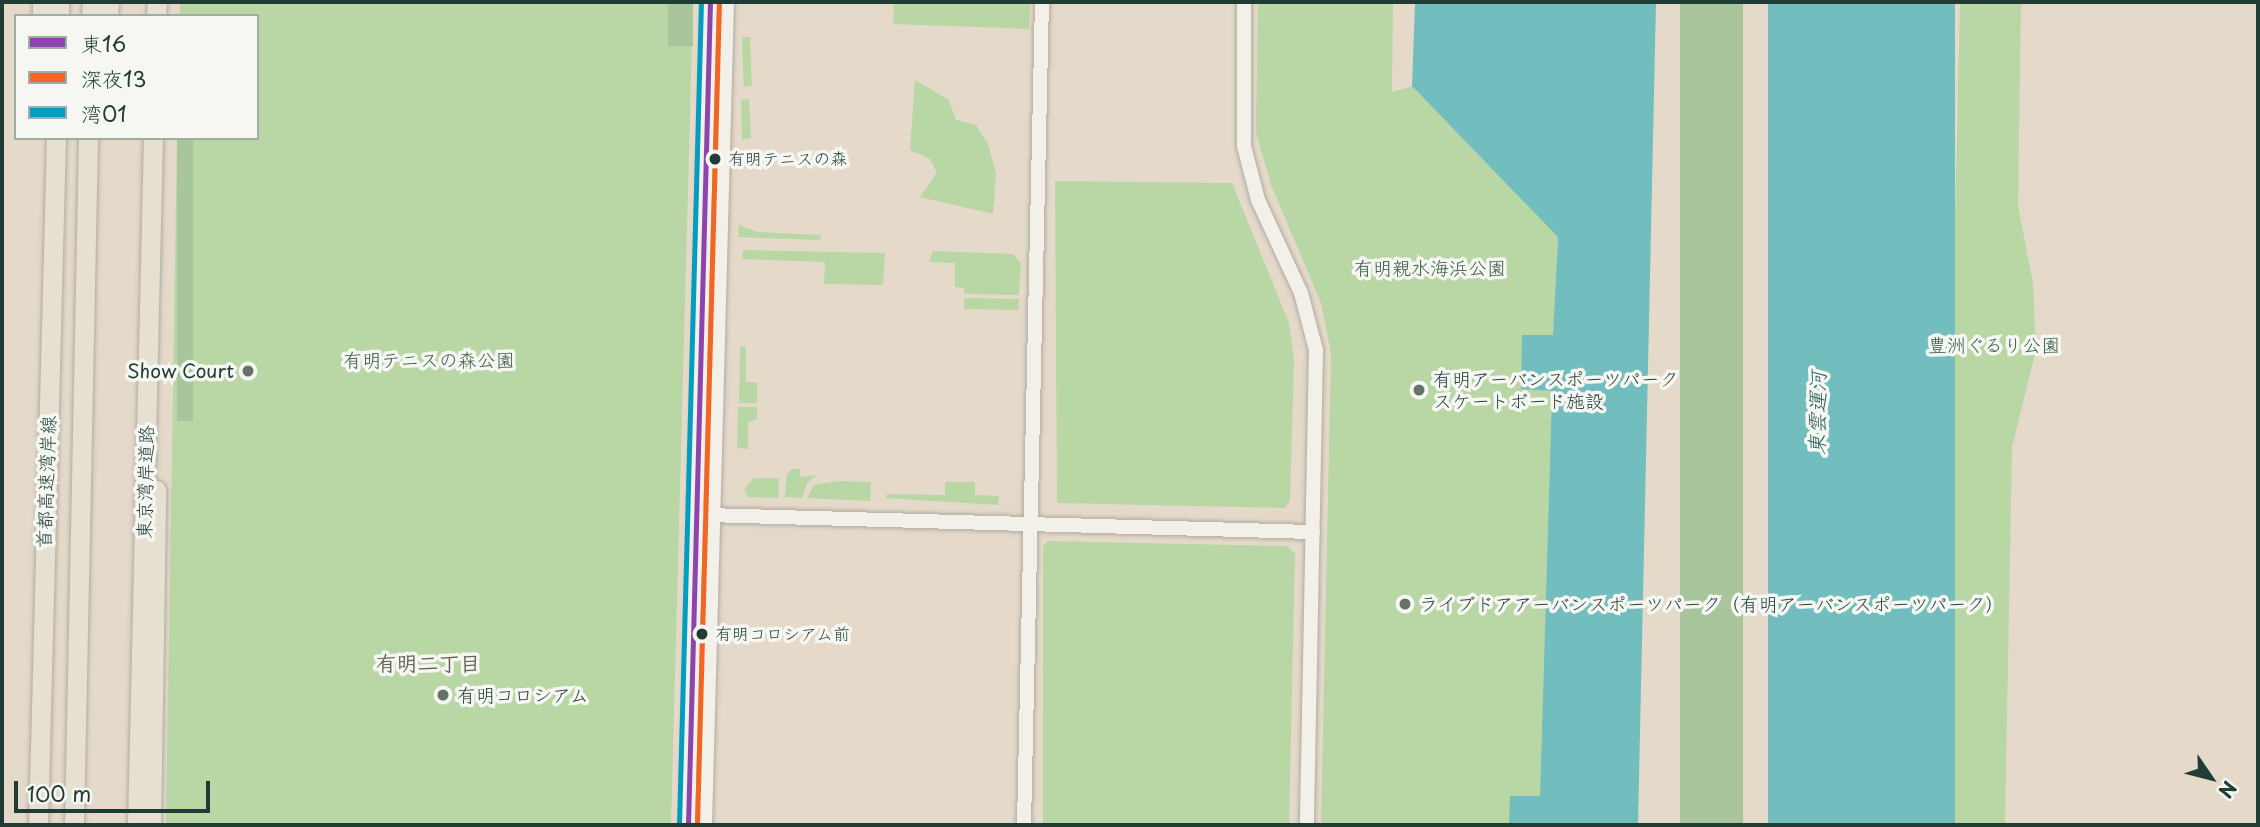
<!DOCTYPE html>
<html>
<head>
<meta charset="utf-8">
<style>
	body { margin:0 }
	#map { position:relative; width:2260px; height:827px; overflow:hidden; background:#e5daca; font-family:"Playpen Sans","Klee One",sans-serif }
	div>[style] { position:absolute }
	.green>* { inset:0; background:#b9d6a5; transform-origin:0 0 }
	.forest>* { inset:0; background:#a9c59b; transform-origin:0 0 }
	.water>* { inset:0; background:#72bdbe; transform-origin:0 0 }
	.roads { filter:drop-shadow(0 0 2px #b0aca1) drop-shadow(0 0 2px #b0aca1) }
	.secondary>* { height:14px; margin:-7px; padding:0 7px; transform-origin:7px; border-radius:7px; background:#f3efe9 }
	.highway>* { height:19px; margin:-9.5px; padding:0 9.5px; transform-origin:9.5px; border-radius:9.5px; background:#e6e0d2 }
	.bus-1>* { height:5px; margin:-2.5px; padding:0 2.5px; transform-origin:2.5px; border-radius:2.5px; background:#8e44ad }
	.bus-2>* { height:5px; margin:-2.5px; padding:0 2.5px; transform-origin:2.5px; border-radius:2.5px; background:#f26522 }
	.bus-3>* { height:5px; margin:-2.5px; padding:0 2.5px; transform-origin:2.5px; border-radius:2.5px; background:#039ebf }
	.dots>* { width:19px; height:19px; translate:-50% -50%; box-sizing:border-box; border:4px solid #f6f6f2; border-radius:50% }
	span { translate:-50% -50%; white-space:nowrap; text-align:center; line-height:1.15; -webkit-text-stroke:7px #f6f6f2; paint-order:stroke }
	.bus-label { font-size:17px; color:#1f3d34 }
	.left { translate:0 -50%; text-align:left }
	.park-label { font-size:19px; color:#375b45 }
	.poi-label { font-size:19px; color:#1f3d34 }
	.right { translate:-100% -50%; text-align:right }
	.street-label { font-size:19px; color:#1f3d34 }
	.water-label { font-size:21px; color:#29605c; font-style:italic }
	.neighbourhood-label { font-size:21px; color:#636554; font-weight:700 }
	.frame { position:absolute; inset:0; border:4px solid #1f3d34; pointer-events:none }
	.legend { position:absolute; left:14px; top:14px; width:245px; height:126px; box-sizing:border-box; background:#f6f6f2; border:2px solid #a0aca6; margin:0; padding:9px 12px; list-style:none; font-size:21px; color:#1f3d34 }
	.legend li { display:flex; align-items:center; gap:14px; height:35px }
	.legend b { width:35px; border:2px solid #a0aca6 }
	.north { position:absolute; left:2176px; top:743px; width:70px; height:70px; -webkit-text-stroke:5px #f6f6f2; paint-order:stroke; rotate:125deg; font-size:19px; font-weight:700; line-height:28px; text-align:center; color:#1f3d34 }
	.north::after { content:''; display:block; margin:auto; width:24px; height:32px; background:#1f3d34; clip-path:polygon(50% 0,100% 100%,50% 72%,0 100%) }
	.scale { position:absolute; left:14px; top:781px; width:196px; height:32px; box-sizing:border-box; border:4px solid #1f3d34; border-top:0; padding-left:9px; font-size:21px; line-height:24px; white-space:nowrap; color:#1f3d34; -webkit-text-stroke:5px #f6f6f2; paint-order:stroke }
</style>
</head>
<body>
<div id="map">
	<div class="green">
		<div style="clip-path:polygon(180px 2px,693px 2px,671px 825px,166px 825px,177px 138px,257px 138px,257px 16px,180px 16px)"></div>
		<div style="clip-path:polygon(894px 2px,1030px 2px,1029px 29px,893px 24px)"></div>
		<div style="clip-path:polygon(1258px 2px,1393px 2px,1392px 92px,1412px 86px,1558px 236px,1553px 336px,1523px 335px,1521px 389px,1552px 391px,1540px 796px,1509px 823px,1539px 825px,1321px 825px,1331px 353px,1321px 303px,1271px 185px,1256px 132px)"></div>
		<div style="clip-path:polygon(1960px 2px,2021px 2px,2018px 206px,2033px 283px,2036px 350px,2012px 447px,2005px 825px,1941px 825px)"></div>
		<div style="left:750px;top:37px;width:49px;height:8px;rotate:88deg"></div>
		<div style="clip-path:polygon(915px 80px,949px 100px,956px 120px,976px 125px,988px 144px,996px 173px,993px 214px,920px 197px,937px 172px,930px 159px,910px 150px)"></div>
		<div style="clip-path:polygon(749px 99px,751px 138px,742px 140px,741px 100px)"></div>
		<div style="clip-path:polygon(1055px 181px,1232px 183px,1289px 323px,1294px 360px,1290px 501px,1285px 508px,1057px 503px)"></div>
		<div style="clip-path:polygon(739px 225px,757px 232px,821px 235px,820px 240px,738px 237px)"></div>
		<div style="clip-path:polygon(743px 250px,885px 253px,883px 285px,824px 284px,825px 262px,742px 259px)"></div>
		<div style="clip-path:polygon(933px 251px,1013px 254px,1021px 263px,1019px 295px,964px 294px,964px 288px,955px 287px,955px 263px,929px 262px)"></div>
		<div style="left:964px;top:298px;width:55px;height:11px;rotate:1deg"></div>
		<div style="clip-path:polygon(740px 347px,746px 347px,746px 382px,757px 382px,757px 403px,739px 403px)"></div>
		<div style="clip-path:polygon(738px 407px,757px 407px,757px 419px,748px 422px,748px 449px,737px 448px)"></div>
		<div style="clip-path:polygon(792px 469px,800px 469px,800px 477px,817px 475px,807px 483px,802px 498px,785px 497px,787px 474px)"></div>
		<div style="clip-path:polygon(754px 478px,779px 478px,778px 498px,748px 497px,744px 489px)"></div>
		<div style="clip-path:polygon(838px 481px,871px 482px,870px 501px,807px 498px,814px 485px)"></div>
		<div style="clip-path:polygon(945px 482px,975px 482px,975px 495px,999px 496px,998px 505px,886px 498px,887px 494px,945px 495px)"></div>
		<div style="clip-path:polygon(1048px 541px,1287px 546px,1295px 554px,1289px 825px,1043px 825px,1043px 546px)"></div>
	</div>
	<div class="forest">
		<div style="left:668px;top:2px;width:25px;height:44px"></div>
		<div style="left:1680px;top:2px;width:63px;height:823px"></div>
		<div style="left:177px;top:138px;width:16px;height:283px"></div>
	</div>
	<div class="water">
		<div style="clip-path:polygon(1415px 2px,1656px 2px,1638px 825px,1509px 823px,1510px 796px,1540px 796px,1552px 391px,1521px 389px,1522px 335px,1553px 335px,1558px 237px,1412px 86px)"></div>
		<div style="left:1768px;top:2px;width:187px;height:823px"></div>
	</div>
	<div class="roads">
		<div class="secondary">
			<div style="left:1244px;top:2px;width:144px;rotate:90deg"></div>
			<div style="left:1244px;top:146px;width:56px;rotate:75.5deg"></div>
			<div style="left:1258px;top:200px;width:102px;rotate:65.2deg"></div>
			<div style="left:1301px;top:293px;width:59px;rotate:75.3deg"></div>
			<div style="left:1316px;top:350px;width:475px;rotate:91.1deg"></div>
			<div style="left:707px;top:515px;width:606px;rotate:1.61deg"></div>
			<div style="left:688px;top:825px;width:823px;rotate:-88.47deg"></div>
			<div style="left:705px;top:825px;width:823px;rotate:-88.47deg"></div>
			<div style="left:1024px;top:825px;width:823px;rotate:-88.75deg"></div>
		</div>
		<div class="highway">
			<div style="left:42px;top:2px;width:14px;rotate:90deg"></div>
			<div style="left:59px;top:16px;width:14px;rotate:-90deg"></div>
			<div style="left:91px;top:16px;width:14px;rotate:-86deg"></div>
			<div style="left:108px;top:16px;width:14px;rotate:-86deg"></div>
			<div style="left:156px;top:16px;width:14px;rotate:-86deg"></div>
			<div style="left:38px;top:825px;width:687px;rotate:-88.5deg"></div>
			<div style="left:74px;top:825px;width:687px;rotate:-88.83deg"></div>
			<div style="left:137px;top:825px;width:687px;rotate:-88.67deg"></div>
			<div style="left:151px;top:825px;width:335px;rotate:-89.1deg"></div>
		</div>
	</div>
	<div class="bus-1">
		<div style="left:688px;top:825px;width:823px;rotate:-88.47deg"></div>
	</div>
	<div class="bus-2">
		<div style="left:697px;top:825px;width:823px;rotate:-88.47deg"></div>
	</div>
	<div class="bus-3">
		<div style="left:679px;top:825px;width:823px;rotate:-88.47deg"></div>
	</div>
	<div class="dots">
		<div style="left:715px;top:159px;background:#1f3d34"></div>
		<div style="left:248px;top:371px;background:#647468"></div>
		<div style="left:1419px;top:390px;background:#647468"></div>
		<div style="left:1405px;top:604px;background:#647468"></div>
		<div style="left:702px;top:634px;background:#1f3d34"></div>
		<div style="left:443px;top:695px;background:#647468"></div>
	</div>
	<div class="bus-label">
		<span class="left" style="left:728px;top:159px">有明テニスの森</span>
		<span class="left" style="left:715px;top:634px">有明コロシアム前</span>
	</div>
	<div class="park-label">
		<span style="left:1430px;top:268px">有明親水海浜公園</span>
		<span style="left:1994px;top:345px">豊洲ぐるり公園</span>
		<span style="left:429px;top:360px">有明テニスの森公園</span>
	</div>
	<div class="poi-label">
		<span class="right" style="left:234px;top:371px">Show Court</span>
		<span class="left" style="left:1433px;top:390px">有明アーバンスポーツパーク<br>スケートボード施設</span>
		<span class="left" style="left:1419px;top:604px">ライブドアアーバンスポーツパーク（有明アーバンスポーツパーク）</span>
		<span class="left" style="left:457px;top:695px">有明コロシアム</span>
	</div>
	<div class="street-label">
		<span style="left:46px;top:482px;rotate:-88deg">首都高速湾岸線</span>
		<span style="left:145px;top:482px;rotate:-89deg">東京湾岸道路</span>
	</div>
	<div class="water-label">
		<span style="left:1816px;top:413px;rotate:-89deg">東雲運河</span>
	</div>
	<div class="neighbourhood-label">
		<span style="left:428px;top:662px">有明二丁目</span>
	</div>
	<div class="frame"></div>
	<ul class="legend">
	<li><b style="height:9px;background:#8e44ad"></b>東16</li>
	<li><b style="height:9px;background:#f26522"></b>深夜13</li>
	<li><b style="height:9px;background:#039ebf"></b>湾01</li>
	</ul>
	<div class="north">N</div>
	<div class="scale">100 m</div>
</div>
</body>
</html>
